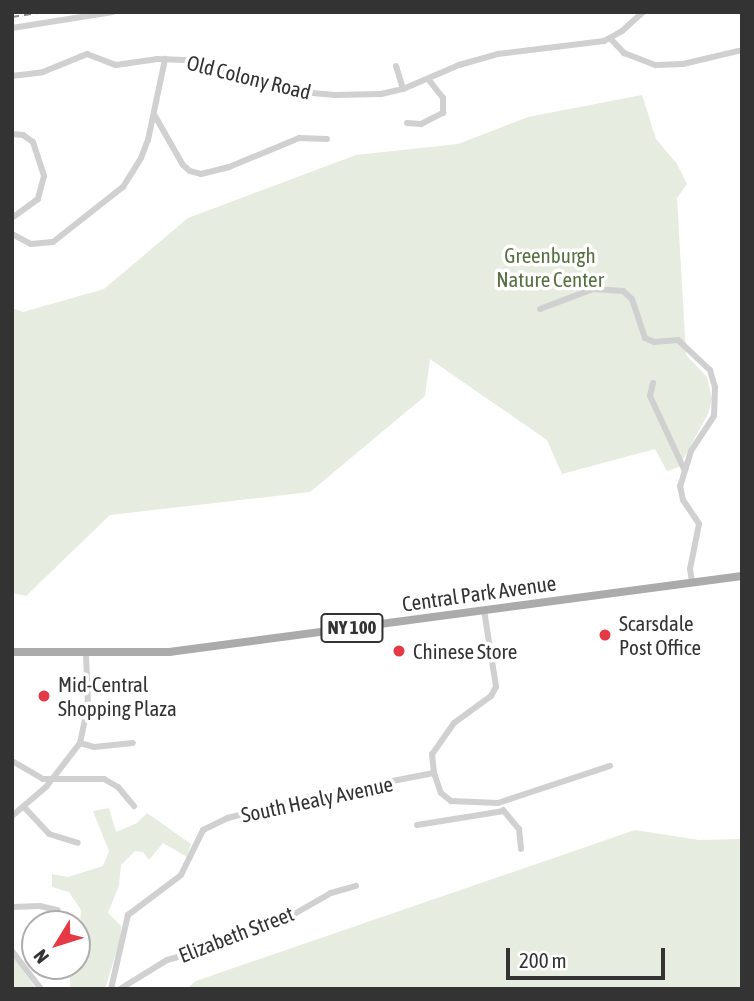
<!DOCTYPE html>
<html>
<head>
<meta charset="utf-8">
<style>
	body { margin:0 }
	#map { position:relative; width:754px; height:1001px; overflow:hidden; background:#fff; font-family:"Asap Condensed",sans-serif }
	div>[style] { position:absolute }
	.green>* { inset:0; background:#e6ecdf }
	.minor>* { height:6px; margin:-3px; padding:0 3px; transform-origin:3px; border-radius:3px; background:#d0d0d0 }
	.major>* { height:8px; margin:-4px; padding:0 4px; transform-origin:4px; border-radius:4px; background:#ababab }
	.rail>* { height:2px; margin-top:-1px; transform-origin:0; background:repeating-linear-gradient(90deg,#888 0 7px,transparent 0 12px) }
	.dots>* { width:19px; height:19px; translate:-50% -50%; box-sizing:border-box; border:4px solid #fff; border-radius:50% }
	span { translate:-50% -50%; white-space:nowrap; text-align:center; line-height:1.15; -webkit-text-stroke:7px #fff; paint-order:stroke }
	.shield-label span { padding:2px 5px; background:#fff; border:2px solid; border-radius:5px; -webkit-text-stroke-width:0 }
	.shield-label { font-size:19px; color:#333; font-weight:700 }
	.street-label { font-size:21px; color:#333 }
	.park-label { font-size:21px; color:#56703f }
	.poi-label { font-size:21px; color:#333 }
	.left { translate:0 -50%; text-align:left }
	.frame { position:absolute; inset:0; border:14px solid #333; pointer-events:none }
	.north { position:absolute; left:21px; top:910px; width:70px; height:70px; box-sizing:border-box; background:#fff; border:2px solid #adadad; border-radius:50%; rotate:232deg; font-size:19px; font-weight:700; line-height:28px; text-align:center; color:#333 }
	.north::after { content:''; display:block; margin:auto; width:24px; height:32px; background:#e63946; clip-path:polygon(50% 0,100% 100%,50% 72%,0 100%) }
	.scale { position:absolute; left:506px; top:948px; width:159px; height:32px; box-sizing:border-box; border:4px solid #333; border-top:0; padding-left:9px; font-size:21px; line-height:24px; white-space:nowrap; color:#333; -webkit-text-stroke:5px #fff; paint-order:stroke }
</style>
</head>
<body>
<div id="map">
	<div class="green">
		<div style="clip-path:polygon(642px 95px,656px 139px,677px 164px,687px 184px,677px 198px,686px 355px,707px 377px,712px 399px,708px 414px,679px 467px,667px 471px,655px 449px,562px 474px,547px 440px,430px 359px,425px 396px,310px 492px,110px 515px,26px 596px,12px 593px,12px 308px,23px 312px,104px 289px,188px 218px,356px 155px,458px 144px,528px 117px)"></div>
		<div style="clip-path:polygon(109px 808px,116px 832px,137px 823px,147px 813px,191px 844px,187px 857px,163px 843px,149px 860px,143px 852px,135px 851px,121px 865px,119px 885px,108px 913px,121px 926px,120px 940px,105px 989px,70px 989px,70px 966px,77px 966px,81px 910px,69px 892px,52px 887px,52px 874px,68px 877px,103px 866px,109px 851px,93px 811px)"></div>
		<div style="clip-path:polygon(635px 830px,699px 840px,742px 839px,742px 989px,186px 989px,196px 981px)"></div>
		<div style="clip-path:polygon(12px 954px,36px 989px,37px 989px,12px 989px)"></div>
	</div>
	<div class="minor">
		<div style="left:12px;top:28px;width:102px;rotate:-9deg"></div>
		<div style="left:610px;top:38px;width:21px;rotate:47deg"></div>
		<div style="left:624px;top:53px;width:34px;rotate:21deg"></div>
		<div style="left:656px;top:65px;width:27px;rotate:-2deg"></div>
		<div style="left:683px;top:64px;width:57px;rotate:-13.3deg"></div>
		<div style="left:396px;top:66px;width:24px;rotate:73deg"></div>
		<div style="left:12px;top:76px;width:31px;rotate:-7deg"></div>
		<div style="left:43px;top:72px;width:48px;rotate:-22.2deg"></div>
		<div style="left:87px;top:54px;width:31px;rotate:21deg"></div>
		<div style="left:116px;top:65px;width:42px;rotate:-8.1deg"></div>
		<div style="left:158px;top:59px;width:26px;rotate:2deg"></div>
		<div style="left:184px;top:60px;width:78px;rotate:17deg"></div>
		<div style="left:259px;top:83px;width:43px;rotate:12.1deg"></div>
		<div style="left:301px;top:92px;width:34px;rotate:5deg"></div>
		<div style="left:335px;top:95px;width:46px;rotate:-1.2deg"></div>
		<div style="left:381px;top:94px;width:23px;rotate:-13deg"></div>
		<div style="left:403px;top:89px;width:61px;rotate:-23.2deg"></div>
		<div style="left:459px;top:65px;width:41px;rotate:-15.8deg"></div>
		<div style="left:498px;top:54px;width:107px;rotate:-7deg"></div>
		<div style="left:604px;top:41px;width:21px;rotate:-29deg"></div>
		<div style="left:622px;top:31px;width:28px;rotate:-42deg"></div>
		<div style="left:155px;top:116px;width:56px;rotate:60.3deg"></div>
		<div style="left:183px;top:165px;width:9px;rotate:41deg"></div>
		<div style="left:190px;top:171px;width:11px;rotate:15deg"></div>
		<div style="left:201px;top:174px;width:29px;rotate:-14deg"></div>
		<div style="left:229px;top:167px;width:76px;rotate:-22.5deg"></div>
		<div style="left:299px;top:138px;width:28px;rotate:2deg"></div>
		<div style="left:407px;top:123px;width:14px;rotate:4deg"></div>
		<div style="left:421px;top:124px;width:25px;rotate:-27deg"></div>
		<div style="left:443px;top:113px;width:15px;rotate:-90deg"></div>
		<div style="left:443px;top:98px;width:23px;rotate:-128deg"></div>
		<div style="left:12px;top:134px;width:11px;rotate:5deg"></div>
		<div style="left:23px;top:135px;width:12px;rotate:35deg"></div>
		<div style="left:33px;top:142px;width:36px;rotate:72deg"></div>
		<div style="left:44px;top:176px;width:24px;rotate:105deg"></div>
		<div style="left:38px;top:199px;width:32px;rotate:144deg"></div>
		<div style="left:12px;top:234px;width:21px;rotate:28deg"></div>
		<div style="left:31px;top:244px;width:22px;rotate:-5deg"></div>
		<div style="left:53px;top:242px;width:89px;rotate:-38.2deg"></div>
		<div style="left:123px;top:187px;width:34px;rotate:-58deg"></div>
		<div style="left:141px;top:158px;width:19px;rotate:-69deg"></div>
		<div style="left:148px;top:140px;width:83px;rotate:-78.1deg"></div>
		<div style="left:540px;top:309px;width:57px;rotate:-20.7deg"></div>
		<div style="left:593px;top:289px;width:30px;rotate:4deg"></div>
		<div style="left:623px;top:291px;width:12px;rotate:42deg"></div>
		<div style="left:632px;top:299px;width:41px;rotate:71.6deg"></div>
		<div style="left:645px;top:338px;width:10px;rotate:24deg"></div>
		<div style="left:654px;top:342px;width:24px;rotate:-5deg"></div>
		<div style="left:678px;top:340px;width:44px;rotate:43.2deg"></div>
		<div style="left:710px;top:370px;width:18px;rotate:74deg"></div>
		<div style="left:715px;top:387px;width:29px;rotate:92deg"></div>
		<div style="left:714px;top:416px;width:42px;rotate:123.3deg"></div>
		<div style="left:691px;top:451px;width:37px;rotate:107deg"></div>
		<div style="left:680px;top:486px;width:14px;rotate:78deg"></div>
		<div style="left:683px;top:500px;width:29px;rotate:56deg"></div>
		<div style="left:699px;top:524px;width:46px;rotate:101.3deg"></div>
		<div style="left:690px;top:569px;width:13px;rotate:81deg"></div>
		<div style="left:653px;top:383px;width:13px;rotate:103deg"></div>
		<div style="left:650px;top:396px;width:81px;rotate:65deg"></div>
		<div style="left:484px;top:610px;width:78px;rotate:81.1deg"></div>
		<div style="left:496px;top:687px;width:10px;rotate:119deg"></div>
		<div style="left:491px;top:696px;width:46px;rotate:143.9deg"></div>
		<div style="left:454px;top:723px;width:38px;rotate:125deg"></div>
		<div style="left:432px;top:754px;width:19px;rotate:84deg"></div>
		<div style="left:434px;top:773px;width:21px;rotate:71deg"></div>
		<div style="left:441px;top:793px;width:13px;rotate:39deg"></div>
		<div style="left:451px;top:801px;width:47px;rotate:2.4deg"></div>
		<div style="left:498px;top:803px;width:118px;rotate:-18.3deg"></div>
		<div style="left:80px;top:743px;width:15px;rotate:16deg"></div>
		<div style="left:94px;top:747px;width:39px;rotate:-6deg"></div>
		<div style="left:12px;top:761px;width:36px;rotate:30deg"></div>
		<div style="left:43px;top:779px;width:61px"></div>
		<div style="left:104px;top:779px;width:16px;rotate:30deg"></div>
		<div style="left:118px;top:787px;width:25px;rotate:50deg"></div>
		<div style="left:24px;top:807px;width:37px;rotate:47deg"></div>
		<div style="left:49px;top:834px;width:30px;rotate:17deg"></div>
		<div style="left:503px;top:810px;width:25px;rotate:50deg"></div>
		<div style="left:519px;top:829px;width:20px;rotate:84deg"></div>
		<div style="left:12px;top:816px;width:45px;rotate:-40.5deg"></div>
		<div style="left:46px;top:787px;width:56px;rotate:-52.3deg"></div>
		<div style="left:80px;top:743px;width:38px;rotate:-78deg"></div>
		<div style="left:88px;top:706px;width:52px;rotate:-92.2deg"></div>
		<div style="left:417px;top:825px;width:88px;rotate:-9.1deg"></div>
		<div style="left:12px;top:907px;width:28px;rotate:-2deg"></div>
		<div style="left:40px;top:906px;width:18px;rotate:13deg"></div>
		<div style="left:12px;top:951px;width:48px;rotate:52.7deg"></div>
		<div style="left:111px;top:989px;width:76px;rotate:-77.1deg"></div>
		<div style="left:128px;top:915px;width:66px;rotate:-37deg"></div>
		<div style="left:181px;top:875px;width:50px;rotate:-63.9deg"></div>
		<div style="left:203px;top:830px;width:28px;rotate:-26deg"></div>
		<div style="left:228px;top:818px;width:80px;rotate:-14.6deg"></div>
		<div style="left:305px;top:798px;width:131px;rotate:-11deg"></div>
		<div style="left:120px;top:989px;width:55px;rotate:-31.7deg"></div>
		<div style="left:167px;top:960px;width:46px;rotate:-15.3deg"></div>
		<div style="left:211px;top:948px;width:84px;rotate:-21.7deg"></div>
		<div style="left:289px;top:917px;width:48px;rotate:-29.7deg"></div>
		<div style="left:331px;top:893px;width:26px;rotate:-16deg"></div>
	</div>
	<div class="major">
		<div style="left:12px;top:652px;width:157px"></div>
		<div style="left:169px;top:652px;width:578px;rotate:-7.56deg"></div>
	</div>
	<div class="rail">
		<div style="left:12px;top:17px;width:31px;rotate:-9deg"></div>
	</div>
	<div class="dots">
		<div style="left:605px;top:635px;background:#e63946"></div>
		<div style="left:399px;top:651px;background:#e63946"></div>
		<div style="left:44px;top:696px;background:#e63946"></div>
	</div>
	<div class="shield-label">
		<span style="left:352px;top:628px">NY 100</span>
	</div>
	<div class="street-label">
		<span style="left:249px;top:77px;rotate:14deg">Old Colony Road</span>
		<span style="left:479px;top:593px;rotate:-8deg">Central Park Avenue</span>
		<span style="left:317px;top:799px;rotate:-12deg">South Healy Avenue</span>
		<span style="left:236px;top:934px;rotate:-21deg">Elizabeth Street</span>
	</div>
	<div class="park-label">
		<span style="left:550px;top:267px">Greenburgh<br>Nature Center</span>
	</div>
	<div class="poi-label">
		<span class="left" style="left:619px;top:635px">Scarsdale<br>Post Office</span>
		<span class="left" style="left:413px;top:651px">Chinese Store</span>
		<span class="left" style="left:58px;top:696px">Mid-Central<br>Shopping Plaza</span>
	</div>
	<div class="frame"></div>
	<div class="north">N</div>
	<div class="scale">200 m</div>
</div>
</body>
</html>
